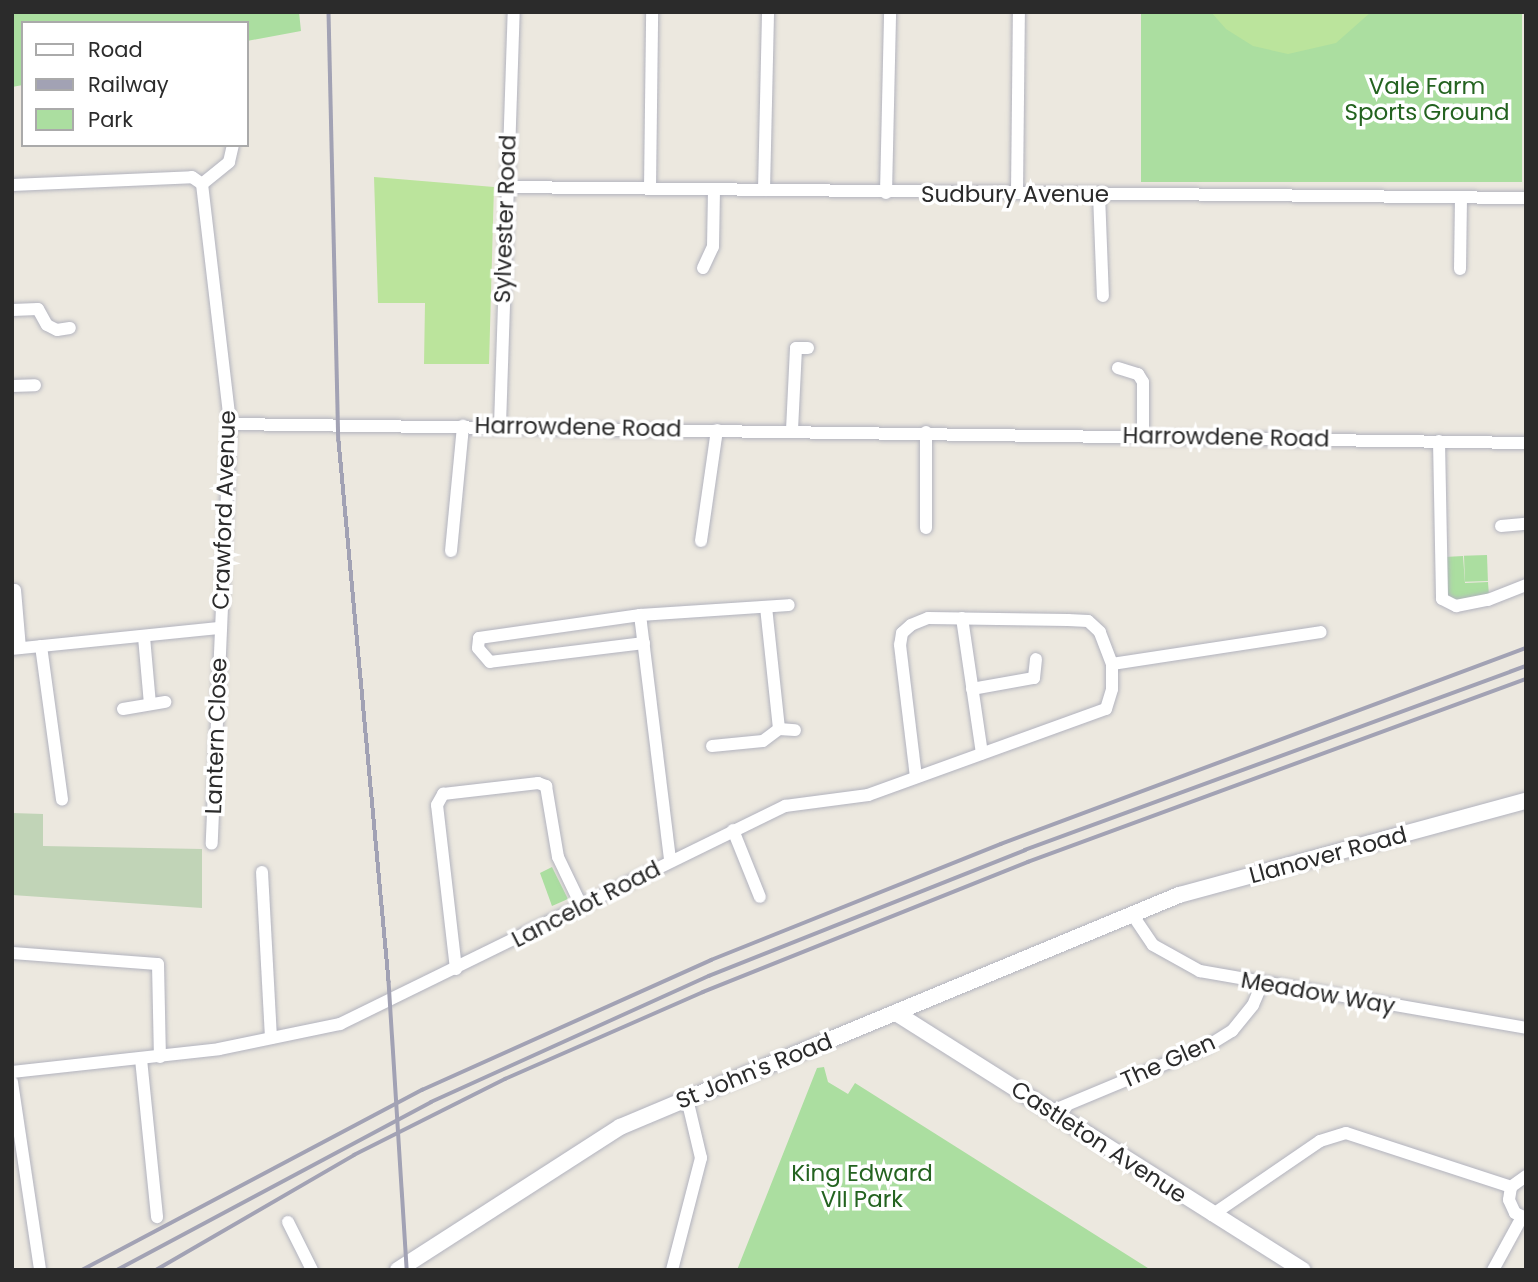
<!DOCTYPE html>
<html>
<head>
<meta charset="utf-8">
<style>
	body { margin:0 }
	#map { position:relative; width:1538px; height:1282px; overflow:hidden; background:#ece8df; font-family:Poppins,sans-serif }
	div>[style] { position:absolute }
	.green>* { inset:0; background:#abdea0; transform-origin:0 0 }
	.cemetery>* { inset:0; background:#c1d4b7 }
	.pitch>* { inset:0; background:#bbe49c }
	.roads { filter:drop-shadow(0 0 2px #b2b3be) drop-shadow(0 0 2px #b2b3be) }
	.street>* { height:12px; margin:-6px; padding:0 6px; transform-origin:6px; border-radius:6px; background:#fff }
	.secondary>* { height:16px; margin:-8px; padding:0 8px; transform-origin:8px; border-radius:8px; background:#fff }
	.rail>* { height:3.5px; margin:-1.75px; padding:0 1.75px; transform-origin:1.75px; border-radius:1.75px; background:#a2a2b4 }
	span { translate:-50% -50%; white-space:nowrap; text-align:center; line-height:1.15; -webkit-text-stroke:7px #fff; paint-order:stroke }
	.park-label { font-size:23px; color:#246320 }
	.street-label { font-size:23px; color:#2b2b2b }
	.frame { position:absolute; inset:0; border:14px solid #2b2b2b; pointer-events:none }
	.legend { position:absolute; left:21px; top:21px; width:228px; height:126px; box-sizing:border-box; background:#fff; border:2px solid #aaa; margin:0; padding:9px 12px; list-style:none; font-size:21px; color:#2b2b2b }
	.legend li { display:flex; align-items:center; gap:14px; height:35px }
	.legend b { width:35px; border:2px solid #aaa }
</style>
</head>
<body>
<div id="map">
	<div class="green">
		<div style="clip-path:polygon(12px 12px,299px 12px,301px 31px,247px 41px,247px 23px,23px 23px,23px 85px,12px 87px)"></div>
		<div style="left:1141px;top:12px;width:381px;height:170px"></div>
		<div style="left:1487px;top:555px;width:26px;height:23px;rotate:88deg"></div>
		<div style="clip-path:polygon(1463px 556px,1465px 583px,1488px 582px,1489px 596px,1461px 603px,1445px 596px,1445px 557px)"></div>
		<div style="clip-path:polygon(552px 867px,568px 899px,552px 906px,540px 873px)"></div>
		<div style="clip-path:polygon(824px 1067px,828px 1082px,848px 1094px,855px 1083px,1151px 1270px,737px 1270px,817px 1068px)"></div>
	</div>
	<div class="cemetery">
		<div style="clip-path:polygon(12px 813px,43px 814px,43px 846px,202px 849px,202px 908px,12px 895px)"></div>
	</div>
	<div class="pitch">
		<div style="clip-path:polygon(1211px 12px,1371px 12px,1336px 43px,1288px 54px,1253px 46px,1226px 29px)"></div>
		<div style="clip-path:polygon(374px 177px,494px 187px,489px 364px,424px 364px,425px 303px,378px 303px)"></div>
	</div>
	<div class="roads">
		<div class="street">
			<div style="left:202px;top:184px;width:242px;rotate:83.3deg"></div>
			<div style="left:230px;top:424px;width:420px;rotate:92.5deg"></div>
			<div style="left:202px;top:184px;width:35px;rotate:-39deg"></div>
			<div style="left:229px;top:162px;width:17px;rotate:-77deg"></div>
			<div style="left:12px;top:185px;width:180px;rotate:-2.5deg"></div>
			<div style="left:192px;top:177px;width:12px;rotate:35deg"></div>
			<div style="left:505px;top:187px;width:1021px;rotate:0.62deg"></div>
			<div style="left:650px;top:188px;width:176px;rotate:-89.3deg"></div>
			<div style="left:764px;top:190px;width:178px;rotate:-88.7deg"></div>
			<div style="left:886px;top:193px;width:181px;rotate:-88.7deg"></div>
			<div style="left:1017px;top:193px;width:181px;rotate:-89.4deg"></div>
			<div style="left:1099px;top:194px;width:102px;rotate:87.8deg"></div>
			<div style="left:703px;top:268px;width:23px;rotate:-65deg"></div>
			<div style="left:713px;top:247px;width:58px;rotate:-89deg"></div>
			<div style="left:1460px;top:269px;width:72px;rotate:-89.2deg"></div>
			<div style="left:12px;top:310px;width:26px;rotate:-2deg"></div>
			<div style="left:38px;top:309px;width:18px;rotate:61deg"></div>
			<div style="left:47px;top:325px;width:11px;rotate:27deg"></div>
			<div style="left:57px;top:330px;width:13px;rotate:-9deg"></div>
			<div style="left:1118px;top:368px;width:21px;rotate:17deg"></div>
			<div style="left:1138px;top:374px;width:9px;rotate:58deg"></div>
			<div style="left:1143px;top:382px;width:53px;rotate:90deg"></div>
			<div style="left:12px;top:386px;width:23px;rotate:-2deg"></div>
			<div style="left:230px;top:424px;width:1296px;rotate:0.84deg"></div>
			<div style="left:500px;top:425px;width:413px;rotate:-88.1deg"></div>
			<div style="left:792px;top:430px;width:82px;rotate:-87.2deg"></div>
			<div style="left:796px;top:348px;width:12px"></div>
			<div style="left:926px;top:432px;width:96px;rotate:90deg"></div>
			<div style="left:1439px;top:441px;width:158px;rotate:88.9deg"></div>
			<div style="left:1442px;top:599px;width:16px;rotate:27deg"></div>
			<div style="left:1456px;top:606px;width:33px;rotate:-11deg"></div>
			<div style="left:1488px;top:600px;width:41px;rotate:-21.5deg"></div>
			<div style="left:1501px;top:526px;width:25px;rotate:-5deg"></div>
			<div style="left:701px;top:541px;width:112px;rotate:-81.8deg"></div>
			<div style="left:451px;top:551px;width:126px;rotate:-84.5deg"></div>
			<div style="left:15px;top:590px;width:58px;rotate:85.1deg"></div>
			<div style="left:766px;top:607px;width:123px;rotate:83.9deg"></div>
			<div style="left:640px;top:615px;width:248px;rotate:83deg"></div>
			<div style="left:962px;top:618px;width:137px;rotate:81.6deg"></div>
			<div style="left:144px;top:637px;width:67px;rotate:84.9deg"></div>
			<div style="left:644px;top:643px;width:155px;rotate:173deg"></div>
			<div style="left:490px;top:662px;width:18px;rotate:-131deg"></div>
			<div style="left:478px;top:648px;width:10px;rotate:-84deg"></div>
			<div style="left:479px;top:638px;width:163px;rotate:-8.1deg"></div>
			<div style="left:640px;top:615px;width:149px;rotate:-3.8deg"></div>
			<div style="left:41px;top:646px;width:155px;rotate:82.2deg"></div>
			<div style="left:12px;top:649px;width:209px;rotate:-5.8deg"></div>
			<div style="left:1112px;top:664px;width:211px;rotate:-8.7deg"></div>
			<div style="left:972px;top:689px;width:63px;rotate:-10.1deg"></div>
			<div style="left:1034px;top:678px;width:19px;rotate:-84deg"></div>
			<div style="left:123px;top:709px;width:43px;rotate:-9.5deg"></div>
			<div style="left:712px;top:746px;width:51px;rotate:-5.6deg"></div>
			<div style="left:763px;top:741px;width:20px;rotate:-37deg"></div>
			<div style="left:779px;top:729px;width:16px;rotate:4deg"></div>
			<div style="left:733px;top:830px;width:72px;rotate:68.1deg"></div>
			<div style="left:262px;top:872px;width:166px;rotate:86.9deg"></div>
			<div style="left:1132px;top:914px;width:37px;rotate:56deg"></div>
			<div style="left:1153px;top:945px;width:54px;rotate:29deg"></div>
			<div style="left:1200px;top:971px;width:331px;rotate:9.9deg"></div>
			<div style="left:12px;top:953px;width:146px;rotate:4.3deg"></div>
			<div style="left:158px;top:964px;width:93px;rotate:88.8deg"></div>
			<div style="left:456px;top:969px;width:165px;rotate:-96.6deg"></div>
			<div style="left:437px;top:805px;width:13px;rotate:-61deg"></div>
			<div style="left:443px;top:794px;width:96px;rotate:-6.6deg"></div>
			<div style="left:538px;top:783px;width:9px;rotate:21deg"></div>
			<div style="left:546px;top:786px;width:72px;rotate:80.4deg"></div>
			<div style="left:558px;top:857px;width:55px;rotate:64.4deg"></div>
			<div style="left:141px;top:1059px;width:159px;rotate:84.2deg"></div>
			<div style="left:12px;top:1072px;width:208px;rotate:-6.3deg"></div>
			<div style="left:219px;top:1049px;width:124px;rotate:-11.7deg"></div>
			<div style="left:340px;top:1024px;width:496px;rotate:-26.1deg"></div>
			<div style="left:785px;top:806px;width:84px;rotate:-7.5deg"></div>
			<div style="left:868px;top:795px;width:253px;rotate:-19.9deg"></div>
			<div style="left:1106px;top:709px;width:21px;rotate:-73deg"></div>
			<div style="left:1112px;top:689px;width:25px;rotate:-90deg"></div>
			<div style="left:1112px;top:664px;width:34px;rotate:-111deg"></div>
			<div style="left:1100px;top:632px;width:16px;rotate:-137deg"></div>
			<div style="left:1088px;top:621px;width:20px;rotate:-177deg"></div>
			<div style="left:1068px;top:620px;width:140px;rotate:-179.2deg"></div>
			<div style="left:928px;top:618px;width:18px;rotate:158deg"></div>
			<div style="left:911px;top:625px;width:12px;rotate:138deg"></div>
			<div style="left:902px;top:633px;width:12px;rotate:99deg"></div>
			<div style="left:900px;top:645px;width:133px;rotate:83.1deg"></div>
			<div style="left:12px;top:1082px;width:190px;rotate:81.5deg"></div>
			<div style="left:1052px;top:1111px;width:167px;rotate:-22.6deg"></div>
			<div style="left:1206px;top:1047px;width:31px;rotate:-32deg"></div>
			<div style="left:1232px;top:1031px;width:33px;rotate:-51deg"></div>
			<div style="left:1253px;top:1005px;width:23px;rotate:-67deg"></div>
			<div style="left:1526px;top:1176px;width:19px;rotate:144deg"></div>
			<div style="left:1511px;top:1187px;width:13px;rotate:99deg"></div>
			<div style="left:1509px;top:1200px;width:14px;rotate:65deg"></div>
			<div style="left:1515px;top:1213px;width:12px;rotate:24deg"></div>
			<div style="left:1212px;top:1215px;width:131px;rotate:-34.4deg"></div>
			<div style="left:1320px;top:1141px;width:27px;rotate:-17deg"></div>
			<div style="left:1346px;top:1133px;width:174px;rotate:18.1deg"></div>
			<div style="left:288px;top:1222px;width:54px;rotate:63.4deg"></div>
			<div style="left:672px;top:1270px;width:116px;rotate:-75.5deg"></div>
			<div style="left:701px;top:1158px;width:61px;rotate:-103.3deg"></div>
			<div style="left:1493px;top:1270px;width:60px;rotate:-61.3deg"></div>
		</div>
		<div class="secondary">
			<div style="left:896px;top:1013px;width:481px;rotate:32.3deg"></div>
			<div style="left:398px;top:1270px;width:264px;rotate:-32.8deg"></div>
			<div style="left:620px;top:1127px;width:73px;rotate:-22.7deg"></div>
			<div style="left:687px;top:1099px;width:533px;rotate:-22.52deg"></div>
			<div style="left:1179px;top:895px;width:360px;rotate:-15.2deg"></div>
		</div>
	</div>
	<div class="rail">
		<div style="left:329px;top:12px;width:429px;rotate:88.7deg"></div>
		<div style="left:339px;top:441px;width:542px;rotate:84.71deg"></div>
		<div style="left:389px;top:981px;width:290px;rotate:86.4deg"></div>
		<div style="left:82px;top:1270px;width:385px;rotate:-27.9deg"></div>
		<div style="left:422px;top:1090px;width:317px;rotate:-24.2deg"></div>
		<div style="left:711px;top:960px;width:312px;rotate:-21.8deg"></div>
		<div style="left:1001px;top:844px;width:560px;rotate:-20.47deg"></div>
		<div style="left:117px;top:1270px;width:356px;rotate:-28.1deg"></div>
		<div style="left:431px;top:1102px;width:305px;rotate:-24.4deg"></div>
		<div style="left:709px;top:976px;width:340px;rotate:-21.7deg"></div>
		<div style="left:1025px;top:850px;width:534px;rotate:-20.17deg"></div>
		<div style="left:156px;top:1270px;width:229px;rotate:-30.1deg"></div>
		<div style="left:354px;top:1155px;width:169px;rotate:-26.7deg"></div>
		<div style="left:505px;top:1079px;width:216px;rotate:-23.7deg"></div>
		<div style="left:703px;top:992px;width:350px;rotate:-21.8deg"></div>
		<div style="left:1028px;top:862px;width:531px;rotate:-20.18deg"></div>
	</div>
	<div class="park-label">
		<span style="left:1427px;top:99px">Vale Farm<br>Sports Ground</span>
		<span style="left:862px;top:1186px">King Edward<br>VII Park</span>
	</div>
	<div class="street-label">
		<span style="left:1015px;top:194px">Sudbury Avenue</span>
		<span style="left:505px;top:219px;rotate:-88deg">Sylvester Road</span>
		<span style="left:578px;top:427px;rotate:1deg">Harrowdene Road</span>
		<span style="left:1226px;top:437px;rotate:1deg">Harrowdene Road</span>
		<span style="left:224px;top:510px;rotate:-88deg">Crawford Avenue</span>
		<span style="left:216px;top:736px;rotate:-88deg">Lantern Close</span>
		<span style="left:1328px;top:855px;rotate:-15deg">Llanover Road</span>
		<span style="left:586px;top:904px;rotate:-27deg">Lancelot Road</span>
		<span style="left:1318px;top:993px;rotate:10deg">Meadow Way</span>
		<span style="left:1168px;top:1061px;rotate:-24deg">The Glen</span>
		<span style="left:754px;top:1071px;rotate:-22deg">St John's Road</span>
		<span style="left:1099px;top:1142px;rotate:33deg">Castleton Avenue</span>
	</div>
	<div class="frame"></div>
	<ul class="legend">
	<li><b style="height:9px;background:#fff"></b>Road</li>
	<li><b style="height:9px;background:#a2a2b4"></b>Railway</li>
	<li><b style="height:19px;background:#abdea0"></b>Park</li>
	</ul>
</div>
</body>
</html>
